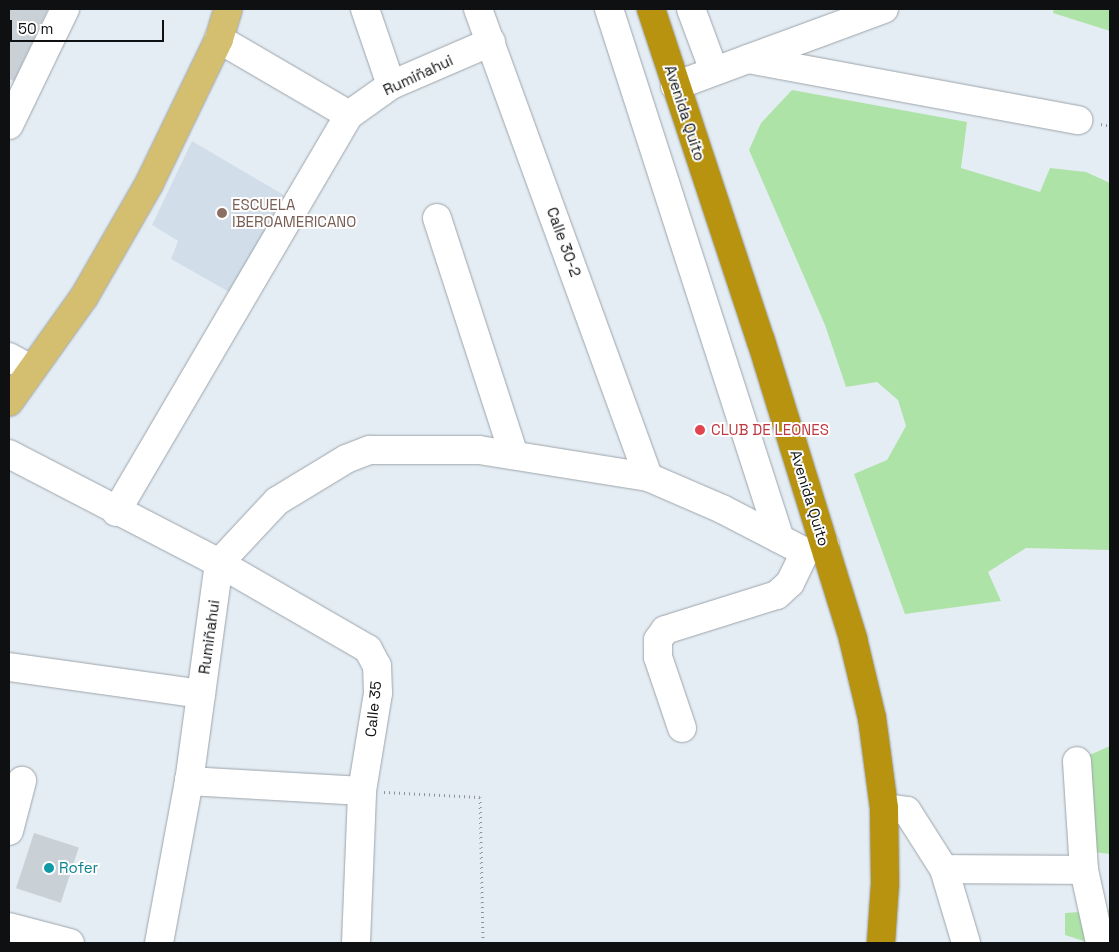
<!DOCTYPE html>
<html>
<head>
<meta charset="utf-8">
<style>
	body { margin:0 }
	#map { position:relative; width:1119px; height:952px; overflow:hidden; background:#e5edf4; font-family:"Space Grotesk",sans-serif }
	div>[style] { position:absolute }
	.built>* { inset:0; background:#d1deea }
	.green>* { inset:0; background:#aee3a7 }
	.building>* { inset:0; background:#c9d1d7; transform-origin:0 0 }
	.path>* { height:3px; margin-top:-1.5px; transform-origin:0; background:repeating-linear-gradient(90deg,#8d9297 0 1px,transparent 0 5px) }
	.roads { filter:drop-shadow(0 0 1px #9ca4aa) drop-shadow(0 0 1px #9ca4aa) }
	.minor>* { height:28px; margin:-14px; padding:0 14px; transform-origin:14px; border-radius:14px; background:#fff }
	.major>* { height:28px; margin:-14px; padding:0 14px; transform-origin:14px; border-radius:14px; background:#d4be70 }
	.highway>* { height:28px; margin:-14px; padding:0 14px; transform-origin:14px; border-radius:14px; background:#b79310 }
	.dots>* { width:14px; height:14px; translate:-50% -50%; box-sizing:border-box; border:2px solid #fff; border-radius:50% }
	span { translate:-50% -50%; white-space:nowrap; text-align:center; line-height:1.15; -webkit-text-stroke:4px #fff; paint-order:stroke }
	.street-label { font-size:15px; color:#0e1012 }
	.education-label { font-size:15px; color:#785e54 }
	.left { translate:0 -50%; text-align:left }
	.health-label { font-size:15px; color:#be3a42 }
	.culture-label { font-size:15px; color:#0d838f }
	.frame { position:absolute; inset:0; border:10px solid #0e1012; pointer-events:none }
	.scale { position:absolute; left:10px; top:20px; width:154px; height:22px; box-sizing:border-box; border:2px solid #0e1012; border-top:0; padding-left:6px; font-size:15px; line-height:18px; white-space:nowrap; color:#0e1012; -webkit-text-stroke:4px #fff; paint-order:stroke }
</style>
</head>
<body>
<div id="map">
	<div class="built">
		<div style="clip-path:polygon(192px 141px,294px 201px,236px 296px,171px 259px,178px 241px,152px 225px)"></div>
	</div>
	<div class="green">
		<div style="clip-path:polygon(1054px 9px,1110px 9px,1110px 31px,1053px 13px)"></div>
		<div style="clip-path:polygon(792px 90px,967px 122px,961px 168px,1040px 192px,1050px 168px,1086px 172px,1110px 183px,1110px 550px,1026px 548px,988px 572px,1001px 601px,905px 614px,854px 474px,887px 460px,906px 426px,898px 400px,877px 382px,846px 387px,825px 325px,749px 150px,761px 123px)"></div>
		<div style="clip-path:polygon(1110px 746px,1110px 868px,1110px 854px,1085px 851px,1085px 757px)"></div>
		<div style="clip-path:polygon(1110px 910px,1110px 943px,1090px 943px,1065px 935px,1065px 913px)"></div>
	</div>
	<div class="building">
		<div style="clip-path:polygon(9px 9px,48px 9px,14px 81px,9px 79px)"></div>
		<div style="left:34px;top:833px;width:47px;height:58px;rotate:18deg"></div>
	</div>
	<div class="path">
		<div style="left:1101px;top:124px;width:9px;rotate:13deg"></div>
		<div style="left:384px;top:792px;width:96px;rotate:3deg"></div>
		<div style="left:480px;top:797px;width:146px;rotate:88.8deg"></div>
	</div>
	<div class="roads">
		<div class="minor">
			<div style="left:365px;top:9px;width:80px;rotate:71.1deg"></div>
			<div style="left:478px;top:9px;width:498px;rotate:70deg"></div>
			<div style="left:609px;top:9px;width:557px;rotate:72.12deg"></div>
			<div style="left:691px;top:9px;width:66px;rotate:69.6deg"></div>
			<div style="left:748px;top:59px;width:145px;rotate:-20.2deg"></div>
			<div style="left:675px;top:86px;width:78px;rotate:-20.3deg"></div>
			<div style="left:748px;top:59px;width:336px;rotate:10.5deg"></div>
			<div style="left:349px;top:115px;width:52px;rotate:-35.5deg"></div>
			<div style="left:391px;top:85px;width:109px;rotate:-23.3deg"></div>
			<div style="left:9px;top:125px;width:129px;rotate:-64.2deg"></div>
			<div style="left:437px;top:218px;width:249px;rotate:72deg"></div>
			<div style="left:9px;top:357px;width:25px;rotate:29deg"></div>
			<div style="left:9px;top:454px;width:237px;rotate:27.4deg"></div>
			<div style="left:219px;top:563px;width:220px;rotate:97.8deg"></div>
			<div style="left:189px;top:781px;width:165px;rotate:100.5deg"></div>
			<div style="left:116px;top:512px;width:460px;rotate:-59.6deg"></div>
			<div style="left:349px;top:115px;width:151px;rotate:-149.7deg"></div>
			<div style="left:9px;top:667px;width:194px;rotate:8deg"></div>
			<div style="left:682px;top:728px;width:75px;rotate:-108.7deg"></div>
			<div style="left:658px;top:657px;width:17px;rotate:-90deg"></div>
			<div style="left:658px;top:640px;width:12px;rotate:-55deg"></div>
			<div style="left:665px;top:630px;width:117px;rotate:-17.4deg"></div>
			<div style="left:777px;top:595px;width:18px;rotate:-43deg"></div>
			<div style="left:790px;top:583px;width:34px;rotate:-64deg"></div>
			<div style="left:189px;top:781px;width:173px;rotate:3.3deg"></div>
			<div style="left:884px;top:808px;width:23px;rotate:7deg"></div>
			<div style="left:907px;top:811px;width:69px;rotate:57.5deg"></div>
			<div style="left:944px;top:869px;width:77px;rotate:73.4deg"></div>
			<div style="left:9px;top:831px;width:52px;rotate:-75.4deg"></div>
			<div style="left:944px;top:869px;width:140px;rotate:0.4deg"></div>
			<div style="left:1084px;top:870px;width:109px;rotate:-93.7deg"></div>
			<div style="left:1084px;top:870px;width:75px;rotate:77.6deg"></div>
			<div style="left:9px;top:927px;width:63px;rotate:14.7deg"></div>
			<div style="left:356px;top:943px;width:152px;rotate:-87.7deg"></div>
			<div style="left:362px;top:791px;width:99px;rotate:-80.7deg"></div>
			<div style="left:378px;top:693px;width:27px;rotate:-92deg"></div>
			<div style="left:377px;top:666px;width:19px;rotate:-118deg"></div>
			<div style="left:368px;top:649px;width:172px;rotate:-150deg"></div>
			<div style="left:219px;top:563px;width:85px;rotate:-46.9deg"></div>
			<div style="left:277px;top:501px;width:81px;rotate:-31.3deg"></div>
			<div style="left:346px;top:459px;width:26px;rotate:-21deg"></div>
			<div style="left:370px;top:450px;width:109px"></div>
			<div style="left:479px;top:450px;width:171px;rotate:9.1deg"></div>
			<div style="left:648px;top:477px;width:81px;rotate:23.4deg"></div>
			<div style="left:722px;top:509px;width:93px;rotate:27.4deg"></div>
			<div style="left:805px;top:552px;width:21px;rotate:-17deg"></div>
		</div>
		<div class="major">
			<div style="left:9px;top:402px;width:129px;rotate:-54.5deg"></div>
			<div style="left:84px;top:297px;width:130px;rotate:-60.1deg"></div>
			<div style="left:149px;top:184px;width:161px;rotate:-64.2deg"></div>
			<div style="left:219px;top:39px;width:31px;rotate:-73deg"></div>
		</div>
		<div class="highway">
			<div style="left:651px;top:9px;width:350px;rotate:71.7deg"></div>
			<div style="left:761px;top:341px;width:312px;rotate:72.8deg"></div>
			<div style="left:853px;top:639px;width:81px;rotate:76.5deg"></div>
			<div style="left:872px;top:718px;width:91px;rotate:82.4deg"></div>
			<div style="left:884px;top:808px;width:76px;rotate:89.2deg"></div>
			<div style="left:885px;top:884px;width:59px;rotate:93.9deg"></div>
		</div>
	</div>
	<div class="dots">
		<div style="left:222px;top:213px;background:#8d6e63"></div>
		<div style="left:700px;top:430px;background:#e0444e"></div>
		<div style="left:49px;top:868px;background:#0f9aa8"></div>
	</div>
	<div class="street-label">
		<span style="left:418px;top:75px;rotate:-25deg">Rumiñahui</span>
		<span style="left:685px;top:113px;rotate:72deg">Avenida Quito</span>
		<span style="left:564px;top:242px;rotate:70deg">Calle 30-2</span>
		<span style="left:810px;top:498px;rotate:73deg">Avenida Quito</span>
		<span style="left:209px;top:637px;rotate:-82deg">Rumiñahui</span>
		<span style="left:373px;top:709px;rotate:-84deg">Calle 35</span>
	</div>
	<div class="education-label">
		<span class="left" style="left:232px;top:213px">ESCUELA<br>IBEROAMERICANO</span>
	</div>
	<div class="health-label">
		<span class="left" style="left:711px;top:430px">CLUB DE LEONES</span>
	</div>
	<div class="culture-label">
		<span class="left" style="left:59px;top:868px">Rofer</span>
	</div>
	<div class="frame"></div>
	<div class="scale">50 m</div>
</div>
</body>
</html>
